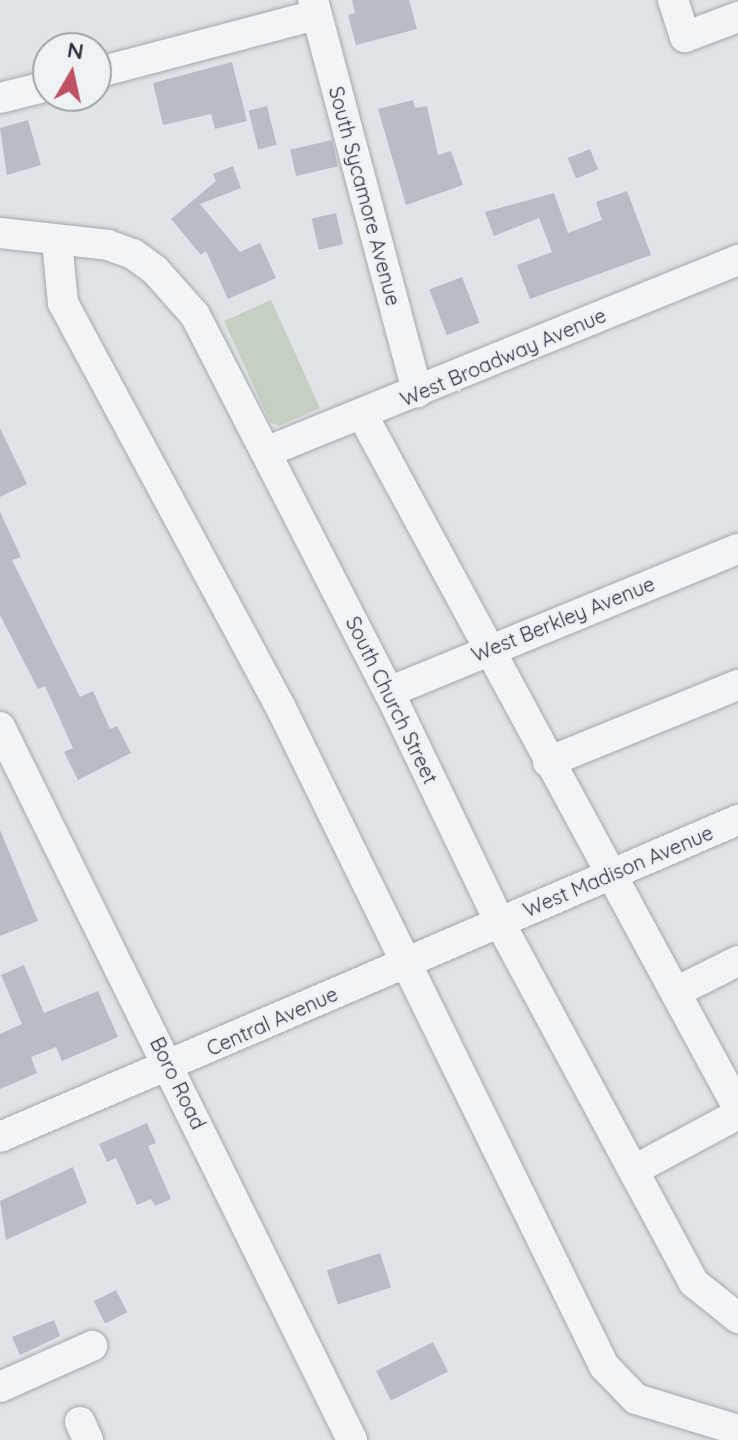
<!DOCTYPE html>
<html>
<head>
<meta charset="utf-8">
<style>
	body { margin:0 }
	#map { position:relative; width:738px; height:1440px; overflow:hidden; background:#e0e3e7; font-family:Quicksand,sans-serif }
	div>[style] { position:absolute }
	.green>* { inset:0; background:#c6d0c2 }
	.building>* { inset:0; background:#b8bcc4; transform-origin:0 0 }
	.roads { filter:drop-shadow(0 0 2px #a6aab1) drop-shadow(0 0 2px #a6aab1) }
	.minor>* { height:30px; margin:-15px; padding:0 15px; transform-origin:15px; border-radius:15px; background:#f2f4f6 }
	span { translate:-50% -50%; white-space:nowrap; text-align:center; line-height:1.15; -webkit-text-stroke:6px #eff2f5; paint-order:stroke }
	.street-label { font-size:20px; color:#2a313d }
	.north { position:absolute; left:32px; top:32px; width:80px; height:80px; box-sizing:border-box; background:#eff2f5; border:2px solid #a0a5ab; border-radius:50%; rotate:9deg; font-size:22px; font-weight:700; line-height:32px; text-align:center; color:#2a313d }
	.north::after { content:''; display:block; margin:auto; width:28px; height:36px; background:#c05164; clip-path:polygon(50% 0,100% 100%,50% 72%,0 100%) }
</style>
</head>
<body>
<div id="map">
	<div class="green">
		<div style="clip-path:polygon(271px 300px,320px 408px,279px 426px,270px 422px,224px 321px)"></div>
	</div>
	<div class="building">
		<div style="clip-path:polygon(352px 0,409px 0,417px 29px,356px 45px,348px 15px,355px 13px)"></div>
		<div style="clip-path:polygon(232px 62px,247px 121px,215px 129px,211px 114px,163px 125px,153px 83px)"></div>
		<div style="clip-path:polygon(413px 100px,415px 108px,427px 106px,438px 155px,451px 151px,463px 185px,406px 205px,378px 109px)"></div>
		<div style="left:267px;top:106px;width:40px;height:19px;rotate:76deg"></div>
		<div style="clip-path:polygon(28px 120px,41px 165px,7px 175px,0 128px)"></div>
		<div style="left:332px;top:140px;width:27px;height:43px;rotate:77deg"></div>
		<div style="left:590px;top:149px;width:22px;height:24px;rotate:68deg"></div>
		<div style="clip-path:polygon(233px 166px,241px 188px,200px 204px,240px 252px,260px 243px,276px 278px,228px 299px,206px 251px,201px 255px,171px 219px,216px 181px,213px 174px)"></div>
		<div style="clip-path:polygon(627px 191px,651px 255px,530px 299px,517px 265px,552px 252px,539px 218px,494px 236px,485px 212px,554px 193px,568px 233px,602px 220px,596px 202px)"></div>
		<div style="left:336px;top:213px;width:32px;height:25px;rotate:77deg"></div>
		<div style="left:462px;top:277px;width:49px;height:35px;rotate:69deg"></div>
		<div style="clip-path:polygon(0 428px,27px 484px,0 497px)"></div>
		<div style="clip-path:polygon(0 512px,21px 557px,12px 560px,80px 697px,93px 691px,110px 729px,117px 726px,131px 753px,78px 780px,64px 752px,73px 748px,45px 686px,38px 689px,0 615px)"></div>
		<div style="clip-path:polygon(0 830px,38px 921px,0 936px)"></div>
		<div style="clip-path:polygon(24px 965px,44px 1013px,98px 991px,118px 1037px,62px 1061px,56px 1047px,31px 1057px,37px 1073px,0 1089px,0 1034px,22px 1024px,1px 975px)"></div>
		<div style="clip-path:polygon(147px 1123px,156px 1143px,148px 1146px,171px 1199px,155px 1206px,151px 1199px,137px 1205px,116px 1158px,107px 1162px,99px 1144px)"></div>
		<div style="clip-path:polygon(73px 1167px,87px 1203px,6px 1240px,0 1201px)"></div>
		<div style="left:380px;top:1253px;width:36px;height:56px;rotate:72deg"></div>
		<div style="left:116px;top:1290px;width:25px;height:25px;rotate:63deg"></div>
		<div style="clip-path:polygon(54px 1320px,60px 1336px,20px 1355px,12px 1337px)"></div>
		<div style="left:433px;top:1342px;width:33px;height:64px;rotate:63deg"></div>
	</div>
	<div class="roads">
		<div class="minor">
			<div style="left:313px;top:0;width:406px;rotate:75.1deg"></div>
			<div style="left:673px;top:0;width:39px;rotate:72deg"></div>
			<div style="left:685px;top:37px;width:57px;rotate:-20.7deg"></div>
			<div style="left:96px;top:73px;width:228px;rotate:-14.8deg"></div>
			<div style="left:0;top:98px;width:49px;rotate:-14deg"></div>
			<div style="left:0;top:233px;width:109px;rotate:6.3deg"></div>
			<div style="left:108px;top:245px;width:27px;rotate:20deg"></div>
			<div style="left:133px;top:254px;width:27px;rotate:36deg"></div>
			<div style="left:155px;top:270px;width:60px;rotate:48.4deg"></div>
			<div style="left:195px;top:315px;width:424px;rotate:62.8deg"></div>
			<div style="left:389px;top:692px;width:254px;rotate:64.3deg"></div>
			<div style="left:499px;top:921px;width:410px;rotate:61.7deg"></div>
			<div style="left:693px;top:1282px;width:58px;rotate:38.7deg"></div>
			<div style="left:57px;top:241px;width:62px;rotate:84.5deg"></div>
			<div style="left:63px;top:303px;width:460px;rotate:61.7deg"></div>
			<div style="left:281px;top:708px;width:733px;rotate:63.85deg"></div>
			<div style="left:604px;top:1366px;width:46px;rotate:45.9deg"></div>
			<div style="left:636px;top:1399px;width:107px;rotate:16.9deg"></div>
			<div style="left:363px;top:416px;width:787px;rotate:61.55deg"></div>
			<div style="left:266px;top:452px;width:510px;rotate:-22.14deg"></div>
			<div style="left:389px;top:692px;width:377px;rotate:-22.3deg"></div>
			<div style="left:0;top:727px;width:795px;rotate:63.72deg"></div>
			<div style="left:548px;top:762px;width:205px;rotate:-22.1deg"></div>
			<div style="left:676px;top:992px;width:69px;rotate:-26.6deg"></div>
			<div style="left:0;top:1137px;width:803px;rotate:-23.25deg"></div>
			<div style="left:636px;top:1169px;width:116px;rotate:-28.3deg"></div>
			<div style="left:0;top:1387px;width:101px;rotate:-24deg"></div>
			<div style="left:80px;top:1422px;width:20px;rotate:66deg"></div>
		</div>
	</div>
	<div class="street-label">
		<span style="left:365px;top:196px;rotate:75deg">South Sycamore Avenue</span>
		<span style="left:503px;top:357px;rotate:-23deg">West Broadway Avenue</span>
		<span style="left:563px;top:619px;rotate:-22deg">West Berkley Avenue</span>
		<span style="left:392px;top:700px;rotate:64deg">South Church Street</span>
		<span style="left:618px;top:871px;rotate:-23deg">West Madison Avenue</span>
		<span style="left:272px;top:1021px;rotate:-24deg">Central Avenue</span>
		<span style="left:178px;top:1083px;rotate:64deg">Boro Road</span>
	</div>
	<div class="north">N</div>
</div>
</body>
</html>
